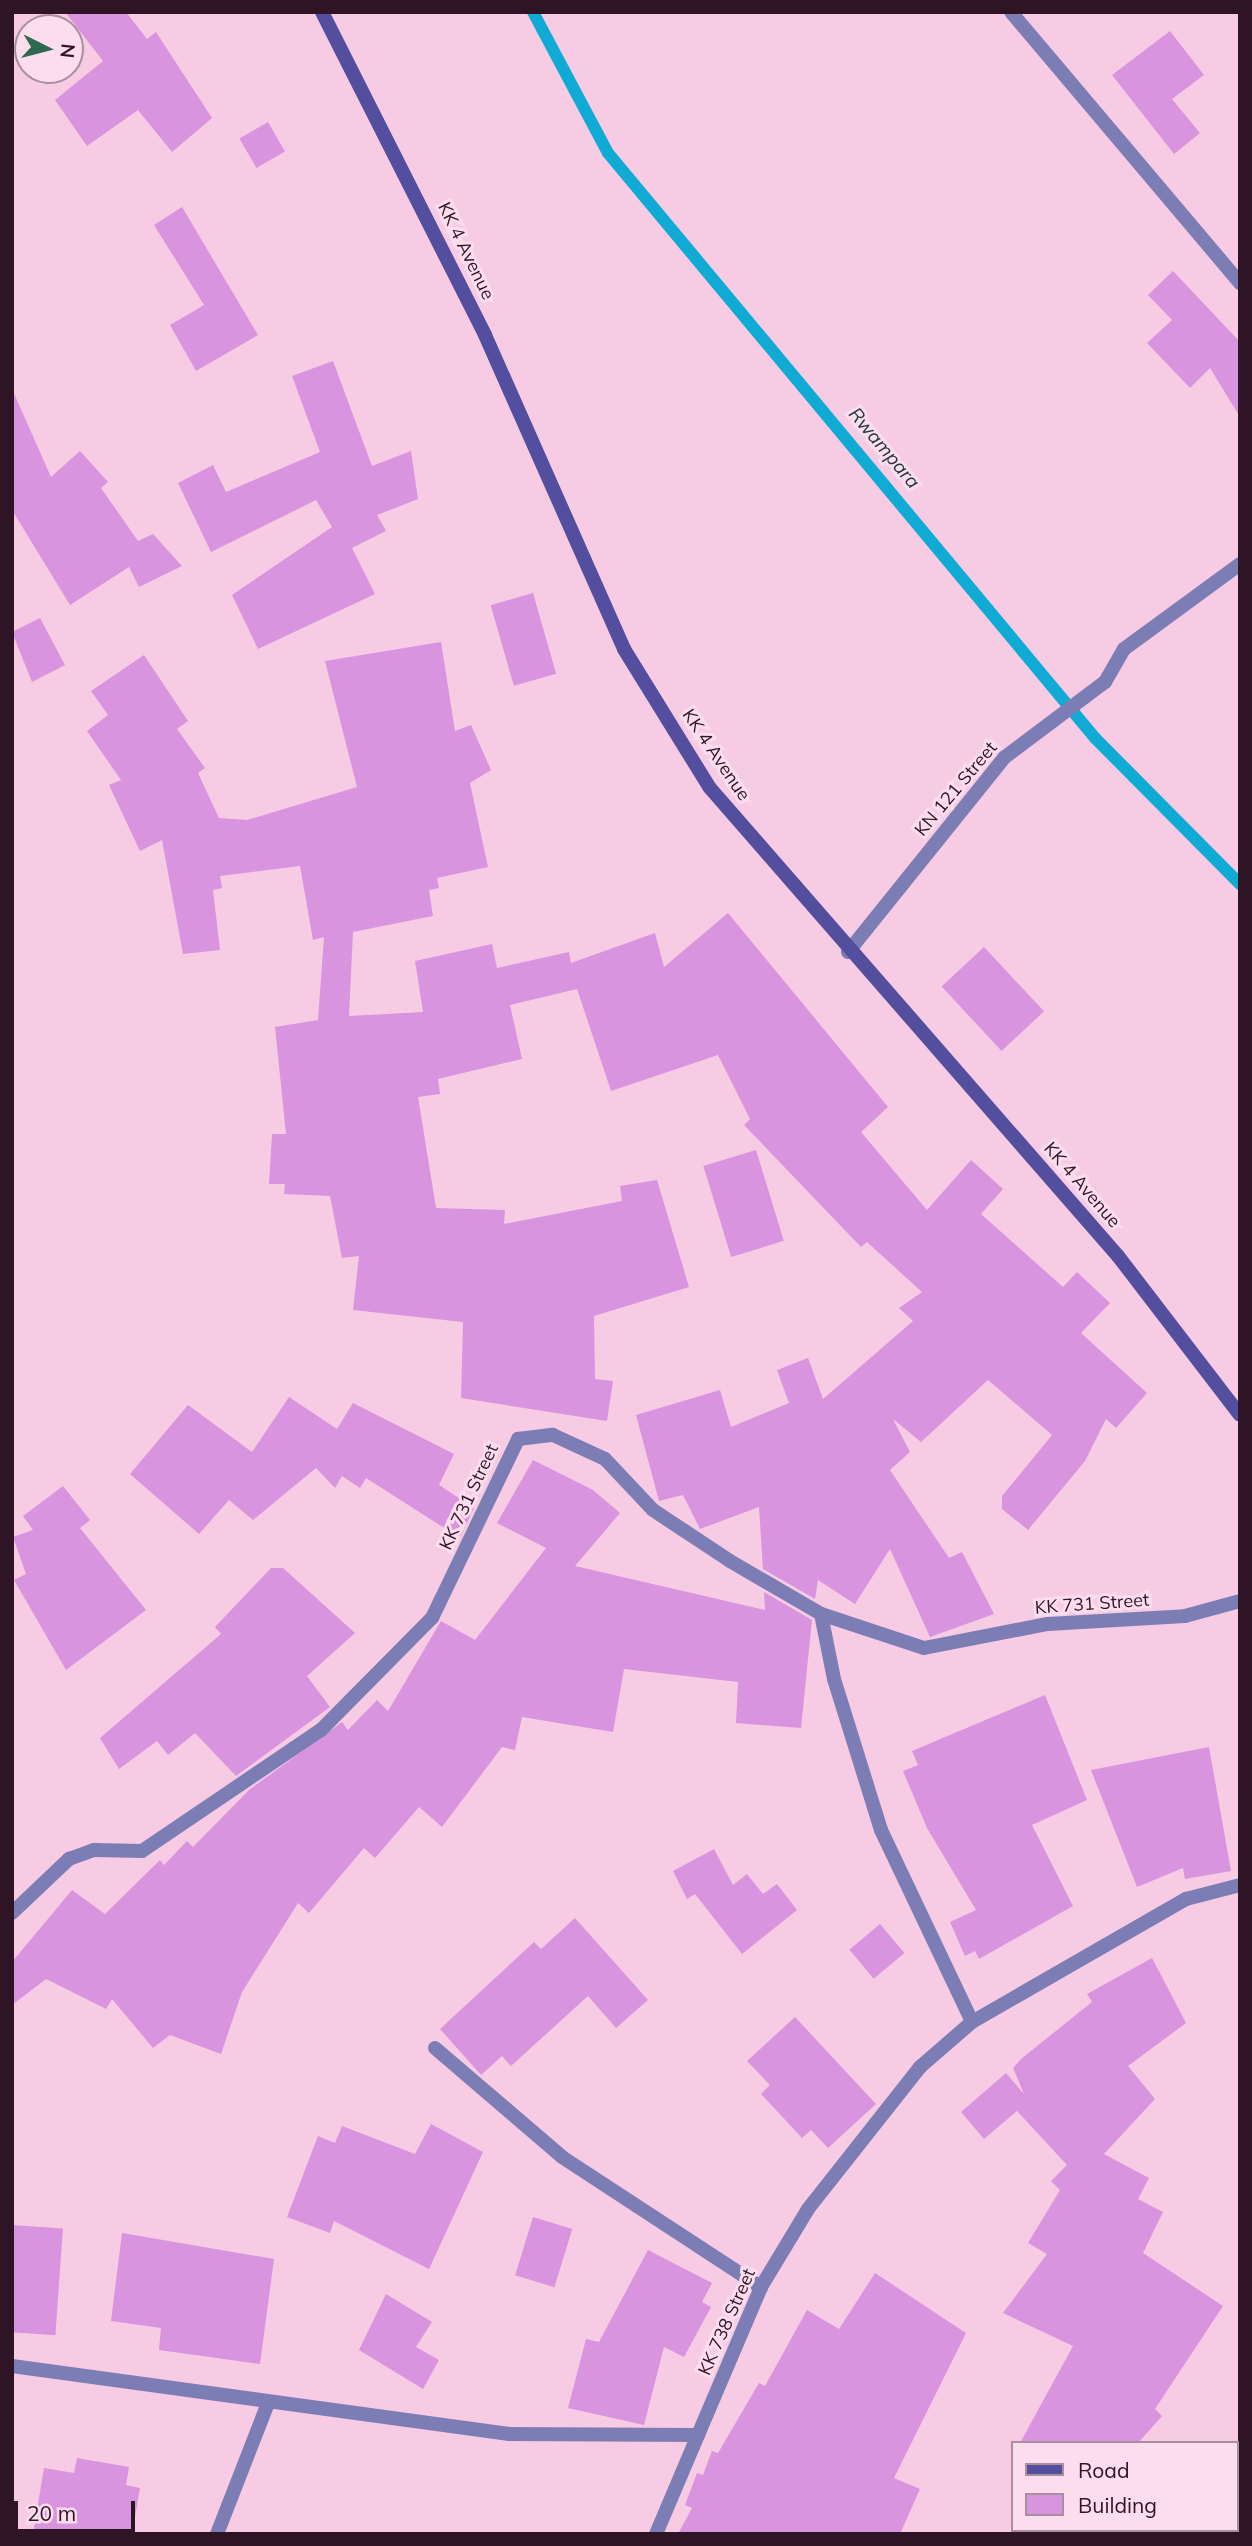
<!DOCTYPE html>
<html>
<head>
<meta charset="utf-8">
<style>
	body { margin:0 }
	#map { position:relative; width:1252px; height:2546px; overflow:hidden; background:#f8cbe4; font-family:Mulish,sans-serif }
	div>[style] { position:absolute }
	.stream>* { height:12px; margin:-6px; padding:0 6px; transform-origin:6px; border-radius:6px; background:#10abd4 }
	.building>* { inset:0; background:#d894de; transform-origin:0 0 }
	.street>* { height:14px; margin:-7px; padding:0 7px; transform-origin:7px; border-radius:7px; background:#7d7db5 }
	.secondary>* { height:14px; margin:-7px; padding:0 7px; transform-origin:7px; border-radius:7px; background:#544e9f }
	span { translate:-50% -50%; white-space:nowrap; text-align:center; line-height:1.15; -webkit-text-stroke:6px #fcddee; paint-order:stroke }
	.street-label { font-size:18px; color:#2f1425 }
	.water-label { font-size:19px; color:#21373f; font-style:italic }
	.frame { position:absolute; inset:0; border:14px solid #2f1425; pointer-events:none }
	.legend { position:absolute; left:1011px; top:2441px; width:228px; height:91px; box-sizing:border-box; background:#fcddee; border:2px solid #aa8d9e; margin:0; padding:9px 12px; list-style:none; font-size:21px; color:#2f1425 }
	.legend li { display:flex; align-items:center; gap:14px; height:35px }
	.legend b { width:35px; border:2px solid #aa8d9e }
	.north { position:absolute; left:14px; top:14px; width:70px; height:70px; box-sizing:border-box; background:#fcddee; border:2px solid #aa8d9e; border-radius:50%; rotate:96deg; font-size:19px; font-weight:700; line-height:28px; text-align:center; color:#2f1425 }
	.north::after { content:''; display:block; margin:auto; width:24px; height:32px; background:#2f6850; clip-path:polygon(50% 0,100% 100%,50% 72%,0 100%) }
	.scale { position:absolute; left:14px; top:2501px; width:121px; height:32px; box-sizing:border-box; border:4px solid #2f1425; border-top:0; padding-left:9px; font-size:21px; line-height:24px; white-space:nowrap; color:#2f1425; -webkit-text-stroke:5px #fcddee; paint-order:stroke }
</style>
</head>
<body>
<div id="map">
	<div class="stream">
		<div style="left:533px;top:12px;width:160px;rotate:62deg"></div>
		<div style="left:608px;top:153px;width:761px;rotate:50.22deg"></div>
		<div style="left:1095px;top:738px;width:206px;rotate:45.2deg"></div>
	</div>
	<div class="building">
		<div style="clip-path:polygon(65px 12px,126px 12px,147px 39px,156px 32px,212px 118px,172px 152px,138px 110px,87px 146px,55px 100px,103px 61px)"></div>
		<div style="clip-path:polygon(1170px 31px,1204px 75px,1172px 99px,1200px 133px,1174px 154px,1112px 75px)"></div>
		<div style="left:268px;top:122px;width:34px;height:33px;rotate:60deg"></div>
		<div style="clip-path:polygon(182px 207px,258px 335px,196px 371px,170px 325px,204px 305px,154px 225px)"></div>
		<div style="clip-path:polygon(1173px 271px,1240px 342px,1240px 417px,1210px 368px,1190px 388px,1147px 343px,1172px 320px,1148px 295px)"></div>
		<div style="clip-path:polygon(333px 361px,372px 466px,411px 451px,418px 499px,377px 515px,386px 531px,352px 548px,375px 594px,258px 649px,232px 595px,332px 527px,316px 500px,211px 552px,178px 483px,213px 465px,226px 492px,320px 452px,292px 376px)"></div>
		<div style="clip-path:polygon(12px 389px,51px 477px,80px 451px,108px 482px,101px 488px,138px 541px,153px 534px,182px 566px,139px 587px,129px 567px,70px 605px,12px 510px)"></div>
		<div style="left:533px;top:593px;width:84px;height:44px;rotate:74deg"></div>
		<div style="clip-path:polygon(40px 618px,65px 665px,32px 682px,12px 632px)"></div>
		<div style="clip-path:polygon(441px 642px,455px 731px,471px 725px,491px 770px,470px 783px,488px 867px,437px 878px,439px 888px,429px 890px,433px 916px,353px 932px,349px 1016px,423px 1012px,415px 961px,492px 944px,497px 968px,569px 952px,571px 963px,655px 933px,664px 967px,728px 913px,888px 1107px,861px 1132px,927px 1210px,971px 1160px,1003px 1189px,981px 1214px,1063px 1287px,1077px 1272px,1110px 1303px,1081px 1333px,1147px 1393px,1116px 1428px,1106px 1419px,1085px 1461px,1028px 1530px,1002px 1509px,1002px 1496px,1052px 1435px,988px 1380px,921px 1442px,893px 1419px,910px 1452px,890px 1470px,949px 1558px,962px 1552px,994px 1614px,930px 1637px,890px 1549px,855px 1604px,818px 1580px,815px 1599px,763px 1569px,759px 1507px,700px 1529px,683px 1495px,659px 1501px,636px 1415px,720px 1390px,731px 1427px,789px 1403px,777px 1370px,808px 1358px,823px 1399px,913px 1321px,899px 1308px,922px 1292px,867px 1242px,861px 1247px,744px 1125px,750px 1119px,718px 1055px,611px 1091px,577px 989px,510px 1005px,522px 1059px,438px 1079px,440px 1094px,418px 1097px,436px 1208px,505px 1210px,504px 1224px,622px 1201px,620px 1186px,657px 1180px,689px 1287px,594px 1316px,595px 1379px,613px 1381px,607px 1421px,461px 1398px,463px 1322px,353px 1310px,359px 1256px,342px 1258px,330px 1196px,284px 1194px,285px 1184px,269px 1184px,272px 1134px,286px 1134px,275px 1027px,318px 1020px,324px 937px,313px 940px,300px 866px,220px 876px,222px 888px,213px 890px,220px 950px,183px 954px,162px 840px,140px 851px,109px 785px,121px 780px,87px 731px,108px 715px,91px 691px,144px 655px,188px 721px,177px 729px,205px 768px,198px 773px,219px 818px,247px 820px,357px 787px,325px 661px)"></div>
		<div style="left:984px;top:947px;width:88px;height:58px;rotate:47deg"></div>
		<div style="left:756px;top:1150px;width:95px;height:55px;rotate:73deg"></div>
		<div style="clip-path:polygon(289px 1397px,337px 1429px,353px 1403px,454px 1454px,439px 1485px,474px 1508px,460px 1538px,366px 1478px,360px 1488px,342px 1476px,335px 1488px,316px 1468px,253px 1520px,229px 1500px,199px 1534px,130px 1474px,188px 1405px,252px 1452px)"></div>
		<div style="clip-path:polygon(533px 1460px,593px 1490px,620px 1513px,575px 1566px,765px 1610px,764px 1592px,812px 1620px,801px 1728px,736px 1723px,738px 1682px,624px 1669px,613px 1732px,522px 1717px,515px 1750px,502px 1747px,442px 1827px,419px 1807px,375px 1858px,364px 1848px,309px 1913px,298px 1903px,242px 1992px,221px 2054px,170px 2035px,153px 2048px,112px 1999px,106px 2009px,46px 1979px,12px 2005px,12px 1962px,72px 1890px,105px 1914px,160px 1860px,164px 1865px,187px 1841px,193px 1847px,249px 1790px,342px 1722px,348px 1730px,377px 1700px,388px 1711px,441px 1621px,475px 1640px,546px 1548px,497px 1523px)"></div>
		<div style="clip-path:polygon(63px 1486px,90px 1520px,80px 1528px,146px 1610px,66px 1670px,14px 1580px,26px 1574px,13px 1537px,33px 1530px,23px 1516px)"></div>
		<div style="clip-path:polygon(271px 1568px,283px 1568px,355px 1633px,307px 1676px,330px 1707px,236px 1776px,195px 1733px,168px 1755px,157px 1741px,119px 1769px,100px 1738px,221px 1634px,215px 1627px)"></div>
		<div style="clip-path:polygon(1045px 1695px,1087px 1800px,1032px 1825px,1073px 1906px,979px 1959px,975px 1951px,965px 1956px,950px 1922px,976px 1910px,927px 1828px,903px 1771px,918px 1765px,912px 1751px)"></div>
		<div style="clip-path:polygon(1209px 1747px,1231px 1871px,1185px 1879px,1183px 1868px,1137px 1887px,1091px 1770px)"></div>
		<div style="clip-path:polygon(714px 1849px,733px 1885px,747px 1874px,763px 1894px,777px 1884px,797px 1910px,742px 1954px,695px 1894px,687px 1899px,673px 1871px)"></div>
		<div style="clip-path:polygon(575px 1918px,648px 2000px,616px 2028px,588px 1996px,511px 2066px,502px 2056px,481px 2075px,440px 2029px,534px 1942px,541px 1949px)"></div>
		<div style="left:880px;top:1924px;width:38px;height:40px;rotate:50deg"></div>
		<div style="clip-path:polygon(1152px 1958px,1186px 2023px,1128px 2066px,1155px 2099px,1104px 2154px,1149px 2178px,1138px 2199px,1163px 2212px,1143px 2253px,1223px 2306px,1155px 2409px,1162px 2416px,1138px 2443px,1020px 2443px,1073px 2346px,1003px 2313px,1047px 2254px,1028px 2243px,1060px 2190px,1051px 2181px,1067px 2165px,1017px 2111px,984px 2139px,961px 2112px,1006px 2073px,1024px 2094px,1013px 2068px,1021px 2059px,1092px 2002px,1087px 1994px)"></div>
		<div style="clip-path:polygon(795px 2017px,876px 2104px,828px 2148px,811px 2130px,802px 2138px,761px 2094px,770px 2085px,747px 2061px)"></div>
		<div style="clip-path:polygon(431px 2124px,483px 2152px,429px 2269px,334px 2221px,330px 2233px,287px 2217px,318px 2136px,335px 2143px,342px 2126px,415px 2154px)"></div>
		<div style="left:533px;top:2217px;width:41px;height:61px;rotate:17deg"></div>
		<div style="left:12px;top:2225px;width:51px;height:107px;rotate:4deg"></div>
		<div style="clip-path:polygon(122px 2233px,274px 2259px,260px 2364px,159px 2350px,161px 2328px,111px 2321px)"></div>
		<div style="clip-path:polygon(648px 2250px,712px 2283px,702px 2302px,711px 2307px,684px 2357px,664px 2347px,644px 2425px,568px 2408px,586px 2339px,599px 2342px)"></div>
		<div style="clip-path:polygon(875px 2273px,966px 2333px,894px 2478px,920px 2489px,900px 2534px,678px 2534px,692px 2508px,685px 2505px,697px 2473px,703px 2475px,712px 2451px,718px 2453px,759px 2383px,765px 2386px,807px 2310px,839px 2329px)"></div>
		<div style="clip-path:polygon(386px 2294px,432px 2322px,416px 2347px,439px 2360px,423px 2389px,359px 2350px)"></div>
		<div style="clip-path:polygon(77px 2458px,129px 2467px,126px 2485px,140px 2488px,132px 2534px,33px 2534px,44px 2468px,74px 2473px)"></div>
	</div>
	<div class="street">
		<div style="left:1011px;top:12px;width:355px;rotate:49.8deg"></div>
		<div style="left:848px;top:952px;width:250px;rotate:-51.2deg"></div>
		<div style="left:1005px;top:757px;width:125px;rotate:-36.9deg"></div>
		<div style="left:1105px;top:682px;width:38px;rotate:-60deg"></div>
		<div style="left:1124px;top:649px;width:144px;rotate:-36.2deg"></div>
		<div style="left:821px;top:1614px;width:66px;rotate:78.7deg"></div>
		<div style="left:834px;top:1679px;width:158px;rotate:72.7deg"></div>
		<div style="left:881px;top:1830px;width:212px;rotate:64.6deg"></div>
		<div style="left:12px;top:1913px;width:79px;rotate:-43.5deg"></div>
		<div style="left:69px;top:1859px;width:27px;rotate:-20deg"></div>
		<div style="left:94px;top:1850px;width:48px;rotate:1.2deg"></div>
		<div style="left:142px;top:1851px;width:216px;rotate:-34.1deg"></div>
		<div style="left:321px;top:1730px;width:158px;rotate:-45.3deg"></div>
		<div style="left:432px;top:1618px;width:199px;rotate:-64.3deg"></div>
		<div style="left:518px;top:1439px;width:35px;rotate:-7deg"></div>
		<div style="left:553px;top:1435px;width:57px;rotate:24.8deg"></div>
		<div style="left:605px;top:1459px;width:70px;rotate:46.7deg"></div>
		<div style="left:653px;top:1510px;width:92px;rotate:33.5deg"></div>
		<div style="left:730px;top:1561px;width:105px;rotate:30.2deg"></div>
		<div style="left:821px;top:1614px;width:108px;rotate:18.3deg"></div>
		<div style="left:924px;top:1648px;width:126px;rotate:-11deg"></div>
		<div style="left:1048px;top:1624px;width:137px;rotate:-3.3deg"></div>
		<div style="left:1185px;top:1616px;width:57px;rotate:-15.3deg"></div>
		<div style="left:435px;top:2048px;width:167px;rotate:40.6deg"></div>
		<div style="left:562px;top:2157px;width:238px;rotate:33.2deg"></div>
		<div style="left:12px;top:2366px;width:502px;rotate:7.79deg"></div>
		<div style="left:509px;top:2434px;width:189px;rotate:0.3deg"></div>
		<div style="left:698px;top:2435px;width:161px;rotate:-66.9deg"></div>
		<div style="left:761px;top:2287px;width:91px;rotate:-58.9deg"></div>
		<div style="left:808px;top:2209px;width:181px;rotate:-51.7deg"></div>
		<div style="left:920px;top:2067px;width:69px;rotate:-40.9deg"></div>
		<div style="left:972px;top:2022px;width:247px;rotate:-29.9deg"></div>
		<div style="left:1186px;top:1899px;width:56px;rotate:-14.5deg"></div>
		<div style="left:217px;top:2534px;width:141px;rotate:-68.7deg"></div>
		<div style="left:656px;top:2534px;width:108px;rotate:-67deg"></div>
	</div>
	<div class="secondary">
		<div style="left:322px;top:12px;width:362px;rotate:63.2deg"></div>
		<div style="left:485px;top:335px;width:343px;rotate:66.1deg"></div>
		<div style="left:624px;top:649px;width:163px;rotate:58.3deg"></div>
		<div style="left:710px;top:788px;width:621px;rotate:48.92deg"></div>
		<div style="left:1118px;top:1256px;width:200px;rotate:52.5deg"></div>
	</div>
	<div class="street-label">
		<span style="left:466px;top:251px;rotate:64deg">KK 4 Avenue</span>
		<span style="left:716px;top:755px;rotate:56deg">KK 4 Avenue</span>
		<span style="left:956px;top:789px;rotate:-50deg">KN 121 Street</span>
		<span style="left:1082px;top:1185px;rotate:49deg">KK 4 Avenue</span>
		<span style="left:469px;top:1497px;rotate:-65deg">KK 731 Street</span>
		<span style="left:1092px;top:1604px;rotate:-4deg">KK 731 Street</span>
		<span style="left:727px;top:2322px;rotate:-66deg">KK 738 Street</span>
	</div>
	<div class="water-label">
		<span style="left:884px;top:448px;rotate:50deg">Rwampara</span>
	</div>
	<div class="frame"></div>
	<ul class="legend">
	<li><b style="height:9px;background:#544e9f"></b>Road</li>
	<li><b style="height:19px;background:#d894de"></b>Building</li>
	</ul>
	<div class="north">N</div>
	<div class="scale">20 m</div>
</div>
</body>
</html>
